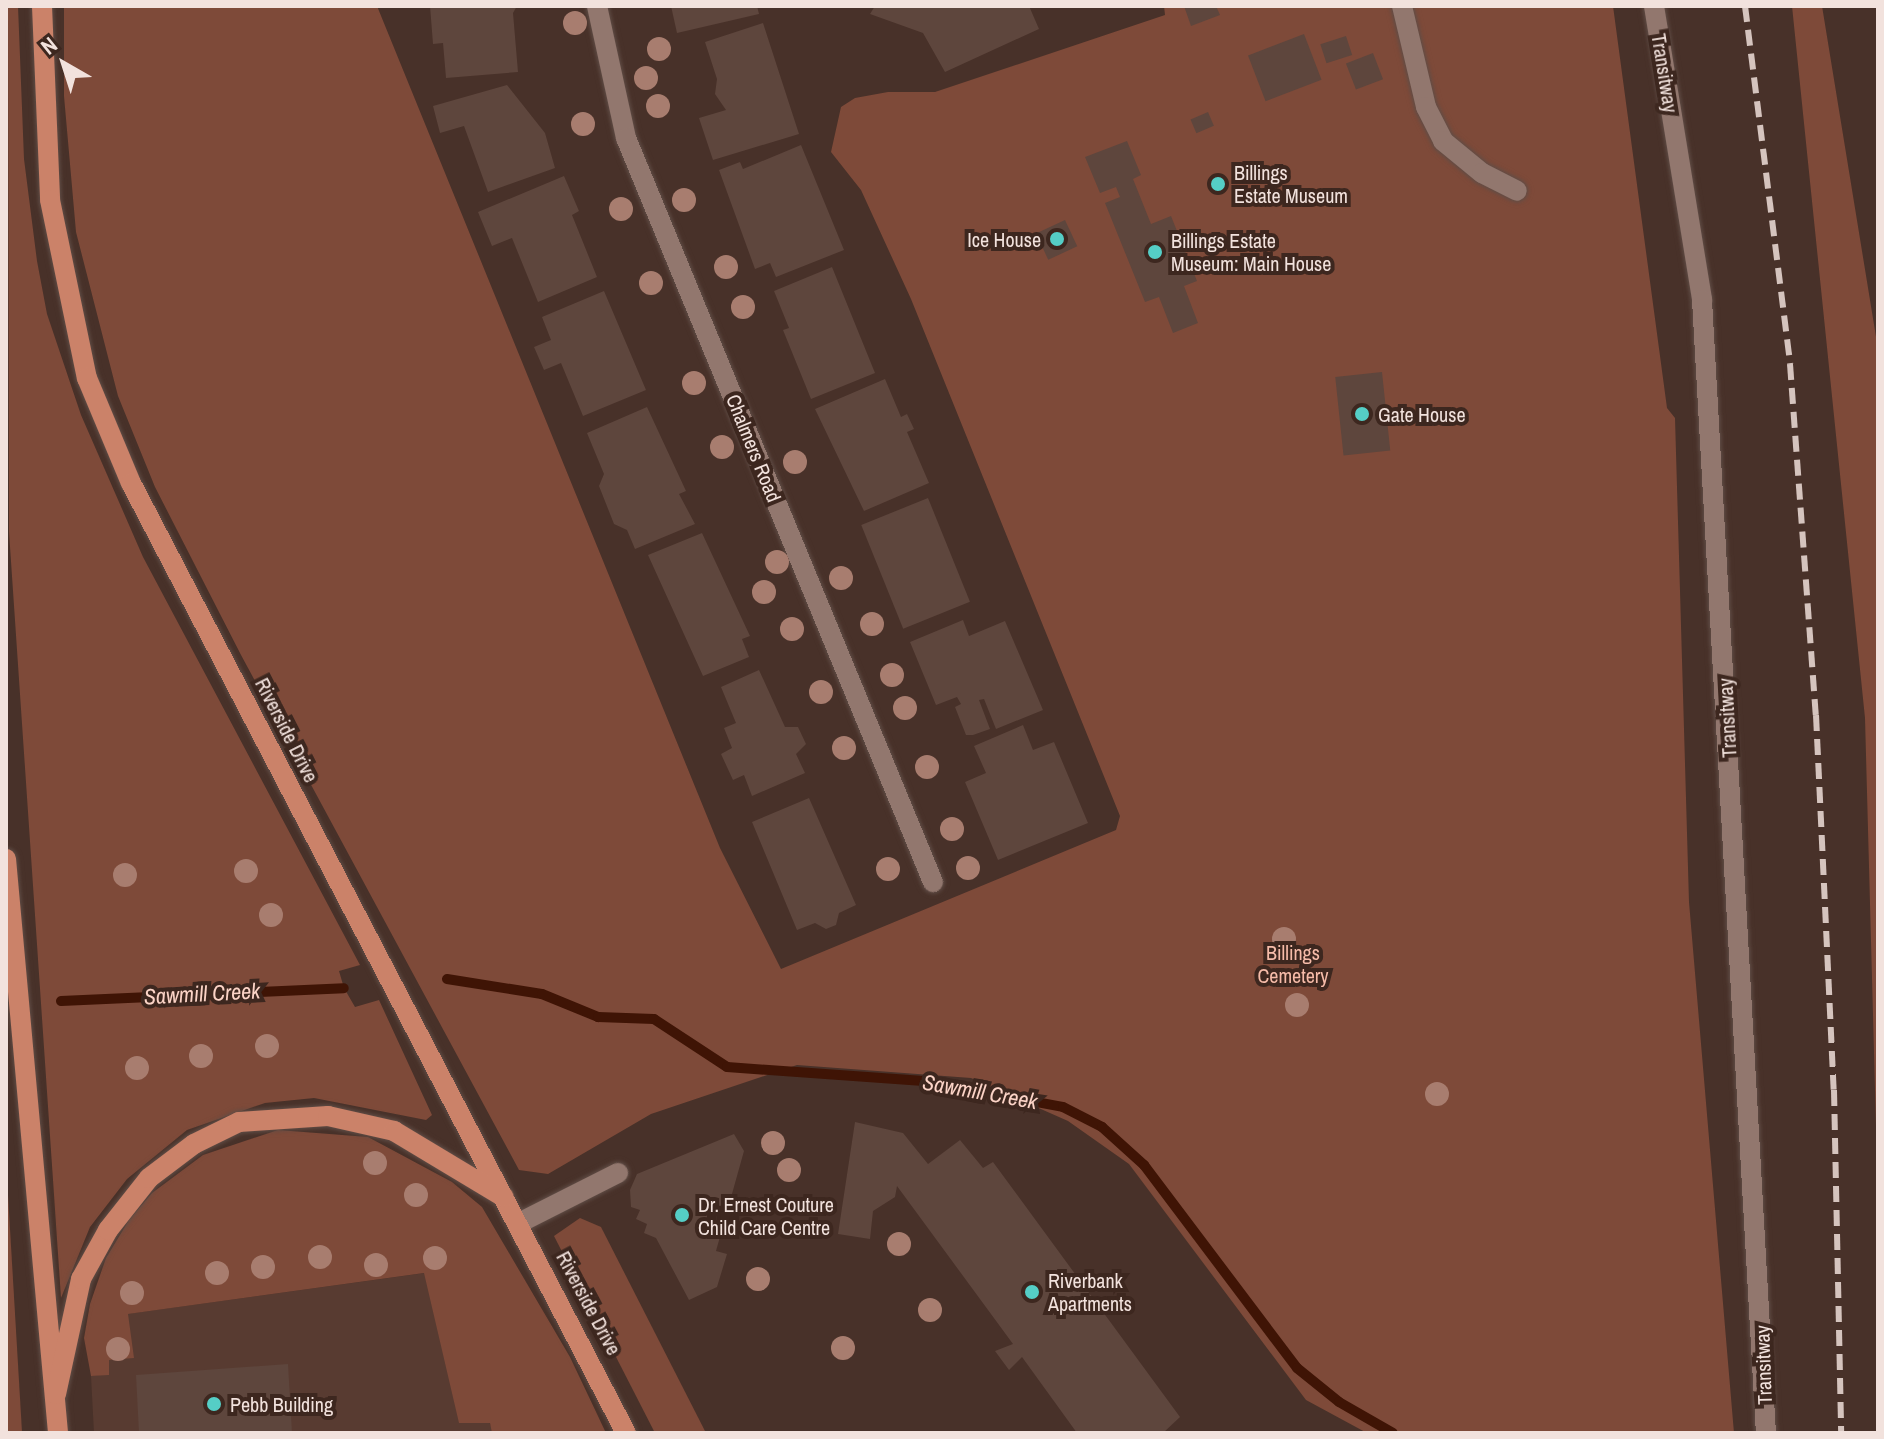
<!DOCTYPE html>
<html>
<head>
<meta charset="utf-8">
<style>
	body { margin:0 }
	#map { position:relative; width:1884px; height:1439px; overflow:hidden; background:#483129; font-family:"Archivo Narrow",sans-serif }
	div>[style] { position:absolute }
	.built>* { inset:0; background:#583b31 }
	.green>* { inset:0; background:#7e4a39 }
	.stream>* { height:10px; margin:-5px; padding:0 5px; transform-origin:5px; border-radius:5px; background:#3f1405 }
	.building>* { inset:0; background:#5e463d; transform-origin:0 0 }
	.roads { filter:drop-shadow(0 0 2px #604d46) drop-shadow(0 0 2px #604d46) }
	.minor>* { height:20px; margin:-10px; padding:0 10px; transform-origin:10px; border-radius:10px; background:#92776e }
	.major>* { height:20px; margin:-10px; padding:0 10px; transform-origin:10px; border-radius:10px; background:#cb8269 }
	.rail>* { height:6px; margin-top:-3px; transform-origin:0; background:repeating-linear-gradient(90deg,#d5c4be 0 16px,transparent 0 24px) }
	.trees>* { width:24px; height:24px; margin:-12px; border-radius:50%; background:#a87d6f }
	.dots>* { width:22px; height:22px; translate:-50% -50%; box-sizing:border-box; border:4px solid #3d271f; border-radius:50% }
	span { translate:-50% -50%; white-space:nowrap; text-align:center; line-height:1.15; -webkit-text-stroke:8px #3d271f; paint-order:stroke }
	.street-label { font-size:20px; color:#f2e2dd }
	.poi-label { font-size:20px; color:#f2e2dd }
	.left { translate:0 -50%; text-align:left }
	.right { translate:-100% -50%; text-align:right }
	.park-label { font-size:20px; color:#f6bca9 }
	.water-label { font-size:22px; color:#fcd4c7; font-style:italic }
	.frame { position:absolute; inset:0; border:8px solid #f2e2dd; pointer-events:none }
	.north { position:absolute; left:24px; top:24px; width:80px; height:80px; -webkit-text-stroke:6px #3d271f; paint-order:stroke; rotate:321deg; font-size:22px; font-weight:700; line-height:32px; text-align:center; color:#f2e2dd }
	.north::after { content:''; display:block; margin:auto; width:28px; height:36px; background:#f2e2dd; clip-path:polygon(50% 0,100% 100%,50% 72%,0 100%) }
</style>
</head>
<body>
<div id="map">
	<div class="built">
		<div style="clip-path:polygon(425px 1273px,494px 1433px,94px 1433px,91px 1376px,109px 1374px,109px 1360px,127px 1314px)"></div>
	</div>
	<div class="green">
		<div style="clip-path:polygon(8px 6px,18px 6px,24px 159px,37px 261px,47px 314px,81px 415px,143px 557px,360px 965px,339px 971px,344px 988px,355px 1007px,379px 1000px,432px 1115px,426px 1120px,314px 1098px,265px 1103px,187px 1130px,127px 1179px,90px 1227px,61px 1298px,9px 532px)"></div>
		<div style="clip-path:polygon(64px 6px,377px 6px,720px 848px,781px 969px,1116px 830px,1120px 816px,911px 299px,861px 190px,831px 152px,841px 107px,855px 98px,888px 92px,935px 92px,1165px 15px,1164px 6px,1613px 6px,1667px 408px,1675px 418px,1689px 902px,1734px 1433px,1367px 1433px,1306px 1400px,1129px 1164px,1068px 1121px,971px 1078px,797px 1065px,651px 1114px,548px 1174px,519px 1170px,241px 655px,155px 487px,118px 396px,76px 232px,64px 96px)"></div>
		<div style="clip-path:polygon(1792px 6px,1822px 6px,1878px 349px,1878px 1201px,1865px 718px)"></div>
		<div style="clip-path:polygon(278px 1130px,368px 1137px,452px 1182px,482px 1207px,570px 1357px,606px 1433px,492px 1433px,490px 1423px,459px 1423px,424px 1273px,128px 1314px,134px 1358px,109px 1360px,109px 1375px,91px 1376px,84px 1338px,90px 1304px,106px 1258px,129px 1220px,152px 1193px,203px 1155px)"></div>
		<div style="clip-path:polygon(6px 1161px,22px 1432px,22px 1433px,6px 1433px)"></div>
		<div style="clip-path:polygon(580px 1218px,601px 1227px,706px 1433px,655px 1433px,554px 1236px)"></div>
	</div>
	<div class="stream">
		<div style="left:447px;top:979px;width:96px;rotate:9deg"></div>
		<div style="left:542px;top:994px;width:61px;rotate:22.3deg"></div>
		<div style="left:598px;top:1017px;width:56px;rotate:2deg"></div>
		<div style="left:654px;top:1019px;width:87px;rotate:33.3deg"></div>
		<div style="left:727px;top:1067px;width:197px;rotate:4.1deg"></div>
		<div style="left:924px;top:1081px;width:141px;rotate:10.6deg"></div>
		<div style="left:1063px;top:1107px;width:44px;rotate:27.1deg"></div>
		<div style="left:1102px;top:1127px;width:57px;rotate:42.1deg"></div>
		<div style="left:1144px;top:1165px;width:254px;rotate:53deg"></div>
		<div style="left:1297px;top:1368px;width:54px;rotate:39deg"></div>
		<div style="left:1339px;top:1402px;width:62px;rotate:29.9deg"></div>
		<div style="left:61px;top:1001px;width:283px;rotate:-2.6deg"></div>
	</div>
	<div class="building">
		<div style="clip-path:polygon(430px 6px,517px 6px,513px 13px,518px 72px,446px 78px,443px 43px,433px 44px)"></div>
		<div style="clip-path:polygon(671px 6px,757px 6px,759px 14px,677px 33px)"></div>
		<div style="clip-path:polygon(875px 6px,1029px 6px,1039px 29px,945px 72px,923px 33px,870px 14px)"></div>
		<div style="clip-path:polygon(1184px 6px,1216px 6px,1220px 15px,1191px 26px)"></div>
		<div style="clip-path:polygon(763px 23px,799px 134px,713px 160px,699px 118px,726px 110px,715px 94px,717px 79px,705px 42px)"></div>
		<div style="left:1304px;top:34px;width:49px;height:60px;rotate:69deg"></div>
		<div style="left:1346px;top:36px;width:20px;height:27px;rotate:72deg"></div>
		<div style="left:1373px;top:53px;width:28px;height:29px;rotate:69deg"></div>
		<div style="clip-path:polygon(507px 85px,545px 133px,555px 168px,488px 192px,464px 126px,440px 133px,433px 106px)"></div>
		<div style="left:1208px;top:112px;width:15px;height:19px;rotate:67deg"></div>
		<div style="clip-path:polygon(1127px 141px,1141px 175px,1133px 179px,1151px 224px,1171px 216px,1197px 281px,1184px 286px,1198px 323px,1173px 333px,1159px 297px,1145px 302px,1105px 203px,1120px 197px,1116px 187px,1100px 193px,1085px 157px)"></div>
		<div style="clip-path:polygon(801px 145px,844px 250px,776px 277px,770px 263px,755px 269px,719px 170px,740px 162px,743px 169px)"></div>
		<div style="clip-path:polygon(564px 176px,579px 211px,572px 215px,597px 277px,538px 302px,512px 238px,492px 246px,478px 212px)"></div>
		<div style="left:1065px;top:220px;width:29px;height:32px;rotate:65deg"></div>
		<div style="clip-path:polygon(832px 267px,875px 373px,811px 399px,783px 330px,789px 328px,774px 291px)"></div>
		<div style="clip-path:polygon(604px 291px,646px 390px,583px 416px,561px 363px,544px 370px,534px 347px,551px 340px,542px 317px)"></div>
		<div style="left:1382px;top:372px;width:79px;height:47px;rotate:84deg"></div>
		<div style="clip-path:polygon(885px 379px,901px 417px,907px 414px,914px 429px,907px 432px,929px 483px,864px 511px,815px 409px)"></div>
		<div style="clip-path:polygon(647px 407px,686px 491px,679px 494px,695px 524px,635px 549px,627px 530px,614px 524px,599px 486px,604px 474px,587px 433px)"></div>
		<div style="left:928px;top:498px;width:112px;height:72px;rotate:68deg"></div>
		<div style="clip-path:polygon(702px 533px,750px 636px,742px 639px,749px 657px,703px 676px,648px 555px)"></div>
		<div style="clip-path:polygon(963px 620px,969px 636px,1005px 621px,1043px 710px,996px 729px,984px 699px,979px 700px,990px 729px,973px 735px,966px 735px,955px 707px,961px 704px,957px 697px,936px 705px,910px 642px)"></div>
		<div style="clip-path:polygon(759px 670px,785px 727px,798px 727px,806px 744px,796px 754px,805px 773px,752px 796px,744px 775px,733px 780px,721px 754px,732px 748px,724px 728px,736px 723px,721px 687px)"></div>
		<div style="clip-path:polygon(1023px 725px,1033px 750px,1054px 742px,1088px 823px,998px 860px,965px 782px,986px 773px,974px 746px)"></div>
		<div style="clip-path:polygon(809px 798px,856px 905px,839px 913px,836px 925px,826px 929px,815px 923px,797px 930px,752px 822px)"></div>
		<div style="clip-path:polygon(855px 1122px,903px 1133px,928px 1164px,960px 1140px,983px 1168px,993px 1162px,1180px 1417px,1163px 1433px,1077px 1433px,1022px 1357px,1009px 1370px,995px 1351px,1013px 1344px,897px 1186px,895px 1197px,873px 1211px,870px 1239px,838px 1234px)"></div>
		<div style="clip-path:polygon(734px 1134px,744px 1151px,716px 1251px,727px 1254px,717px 1287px,689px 1300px,656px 1238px,644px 1233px,647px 1224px,636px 1219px,640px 1210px,631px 1207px,630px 1190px,637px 1174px)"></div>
		<div style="clip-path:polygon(288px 1364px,292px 1433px,139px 1433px,136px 1375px)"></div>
	</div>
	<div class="roads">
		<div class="minor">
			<div style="left:597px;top:6px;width:135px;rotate:77.6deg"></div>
			<div style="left:626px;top:138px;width:805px;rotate:67.58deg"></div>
			<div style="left:1402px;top:6px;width:104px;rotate:76.6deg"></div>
			<div style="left:1426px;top:107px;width:38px;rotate:63deg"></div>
			<div style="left:1443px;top:141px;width:50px;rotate:39.4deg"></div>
			<div style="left:1482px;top:173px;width:39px;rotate:27deg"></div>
			<div style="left:1654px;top:6px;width:298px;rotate:80.7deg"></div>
			<div style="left:1702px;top:300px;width:1135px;rotate:86.77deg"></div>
			<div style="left:519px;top:1223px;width:111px;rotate:-26.8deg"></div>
		</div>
		<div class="major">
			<div style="left:42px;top:6px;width:194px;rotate:87.6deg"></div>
			<div style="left:50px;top:200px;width:182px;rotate:78.3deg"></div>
			<div style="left:87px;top:378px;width:114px;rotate:67.3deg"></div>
			<div style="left:131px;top:483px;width:1071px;rotate:62.48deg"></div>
			<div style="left:6px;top:859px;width:576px;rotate:84.82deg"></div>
			<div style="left:56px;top:1394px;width:118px;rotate:-77.7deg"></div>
			<div style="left:81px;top:1279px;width:56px;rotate:-61.1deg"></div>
			<div style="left:108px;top:1230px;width:66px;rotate:-51.7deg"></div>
			<div style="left:149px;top:1178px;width:56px;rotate:-37.1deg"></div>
			<div style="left:194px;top:1144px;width:50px;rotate:-26.1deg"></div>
			<div style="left:239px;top:1122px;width:89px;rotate:-3.9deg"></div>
			<div style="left:328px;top:1116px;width:68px;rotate:12.8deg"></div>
			<div style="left:394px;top:1131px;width:128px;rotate:31deg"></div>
		</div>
	</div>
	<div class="rail">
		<div style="left:1745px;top:6px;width:361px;rotate:82.8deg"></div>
		<div style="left:1790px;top:364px;width:352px;rotate:85.8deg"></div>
		<div style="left:1816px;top:715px;width:375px;rotate:87.3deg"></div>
		<div style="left:1834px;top:1090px;width:343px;rotate:88.8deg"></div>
	</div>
	<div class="trees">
		<div style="left:575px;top:23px"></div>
		<div style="left:659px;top:49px"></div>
		<div style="left:646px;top:78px"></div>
		<div style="left:658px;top:106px"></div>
		<div style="left:583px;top:124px"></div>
		<div style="left:684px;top:200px"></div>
		<div style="left:621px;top:209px"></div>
		<div style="left:726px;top:267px"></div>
		<div style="left:651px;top:283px"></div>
		<div style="left:743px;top:307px"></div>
		<div style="left:694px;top:383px"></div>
		<div style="left:722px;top:447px"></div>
		<div style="left:795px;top:462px"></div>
		<div style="left:777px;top:562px"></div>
		<div style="left:841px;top:578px"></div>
		<div style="left:764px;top:592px"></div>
		<div style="left:872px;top:624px"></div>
		<div style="left:792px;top:629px"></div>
		<div style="left:892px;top:675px"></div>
		<div style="left:821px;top:692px"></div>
		<div style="left:905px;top:708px"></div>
		<div style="left:844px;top:748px"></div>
		<div style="left:927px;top:767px"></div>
		<div style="left:952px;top:829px"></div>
		<div style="left:968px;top:868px"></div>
		<div style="left:888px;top:869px"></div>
		<div style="left:246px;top:871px"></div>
		<div style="left:125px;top:875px"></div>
		<div style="left:271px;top:915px"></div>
		<div style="left:1284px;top:939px"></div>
		<div style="left:1297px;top:1005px"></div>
		<div style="left:267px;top:1046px"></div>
		<div style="left:201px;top:1056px"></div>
		<div style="left:137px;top:1068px"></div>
		<div style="left:1437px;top:1094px"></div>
		<div style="left:773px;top:1143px"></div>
		<div style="left:375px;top:1163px"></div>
		<div style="left:789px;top:1170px"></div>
		<div style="left:416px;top:1195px"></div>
		<div style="left:899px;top:1244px"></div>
		<div style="left:320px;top:1257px"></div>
		<div style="left:435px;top:1258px"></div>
		<div style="left:376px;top:1265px"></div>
		<div style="left:263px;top:1267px"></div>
		<div style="left:217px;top:1273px"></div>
		<div style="left:758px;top:1279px"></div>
		<div style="left:132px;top:1293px"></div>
		<div style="left:930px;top:1310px"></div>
		<div style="left:843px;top:1348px"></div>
		<div style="left:118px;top:1349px"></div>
	</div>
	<div class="dots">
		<div style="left:1218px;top:184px;background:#55cec6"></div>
		<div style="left:1057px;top:239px;background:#55cec6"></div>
		<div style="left:1155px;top:252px;background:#55cec6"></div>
		<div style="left:1362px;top:414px;background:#55cec6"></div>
		<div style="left:682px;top:1215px;background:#55cec6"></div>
		<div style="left:1032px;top:1292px;background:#55cec6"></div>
		<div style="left:214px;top:1404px;background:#55cec6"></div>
	</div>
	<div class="street-label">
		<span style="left:1665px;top:73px;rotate:81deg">Transitway</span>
		<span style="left:754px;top:448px;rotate:68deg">Chalmers Road</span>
		<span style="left:1727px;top:718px;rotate:-93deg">Transitway</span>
		<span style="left:287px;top:730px;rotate:63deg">Riverside Drive</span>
		<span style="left:589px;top:1303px;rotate:62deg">Riverside Drive</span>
		<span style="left:1763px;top:1365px;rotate:-92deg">Transitway</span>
	</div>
	<div class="poi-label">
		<span class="left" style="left:1234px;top:184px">Billings<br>Estate Museum</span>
		<span class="right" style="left:1041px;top:239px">Ice House</span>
		<span class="left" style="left:1171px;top:252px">Billings Estate<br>Museum: Main House</span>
		<span class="left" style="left:1378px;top:414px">Gate House</span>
		<span class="left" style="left:698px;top:1216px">Dr. Ernest Couture<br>Child Care Centre</span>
		<span class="left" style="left:1048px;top:1292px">Riverbank<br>Apartments</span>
		<span class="left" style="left:230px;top:1404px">Pebb Building</span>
	</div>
	<div class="park-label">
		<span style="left:1293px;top:964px">Billings<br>Cemetery</span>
	</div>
	<div class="water-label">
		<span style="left:202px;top:994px;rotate:-3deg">Sawmill Creek</span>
		<span style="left:980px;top:1092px;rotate:10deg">Sawmill Creek</span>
	</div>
	<div class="frame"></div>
	<div class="north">N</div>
</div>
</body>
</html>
